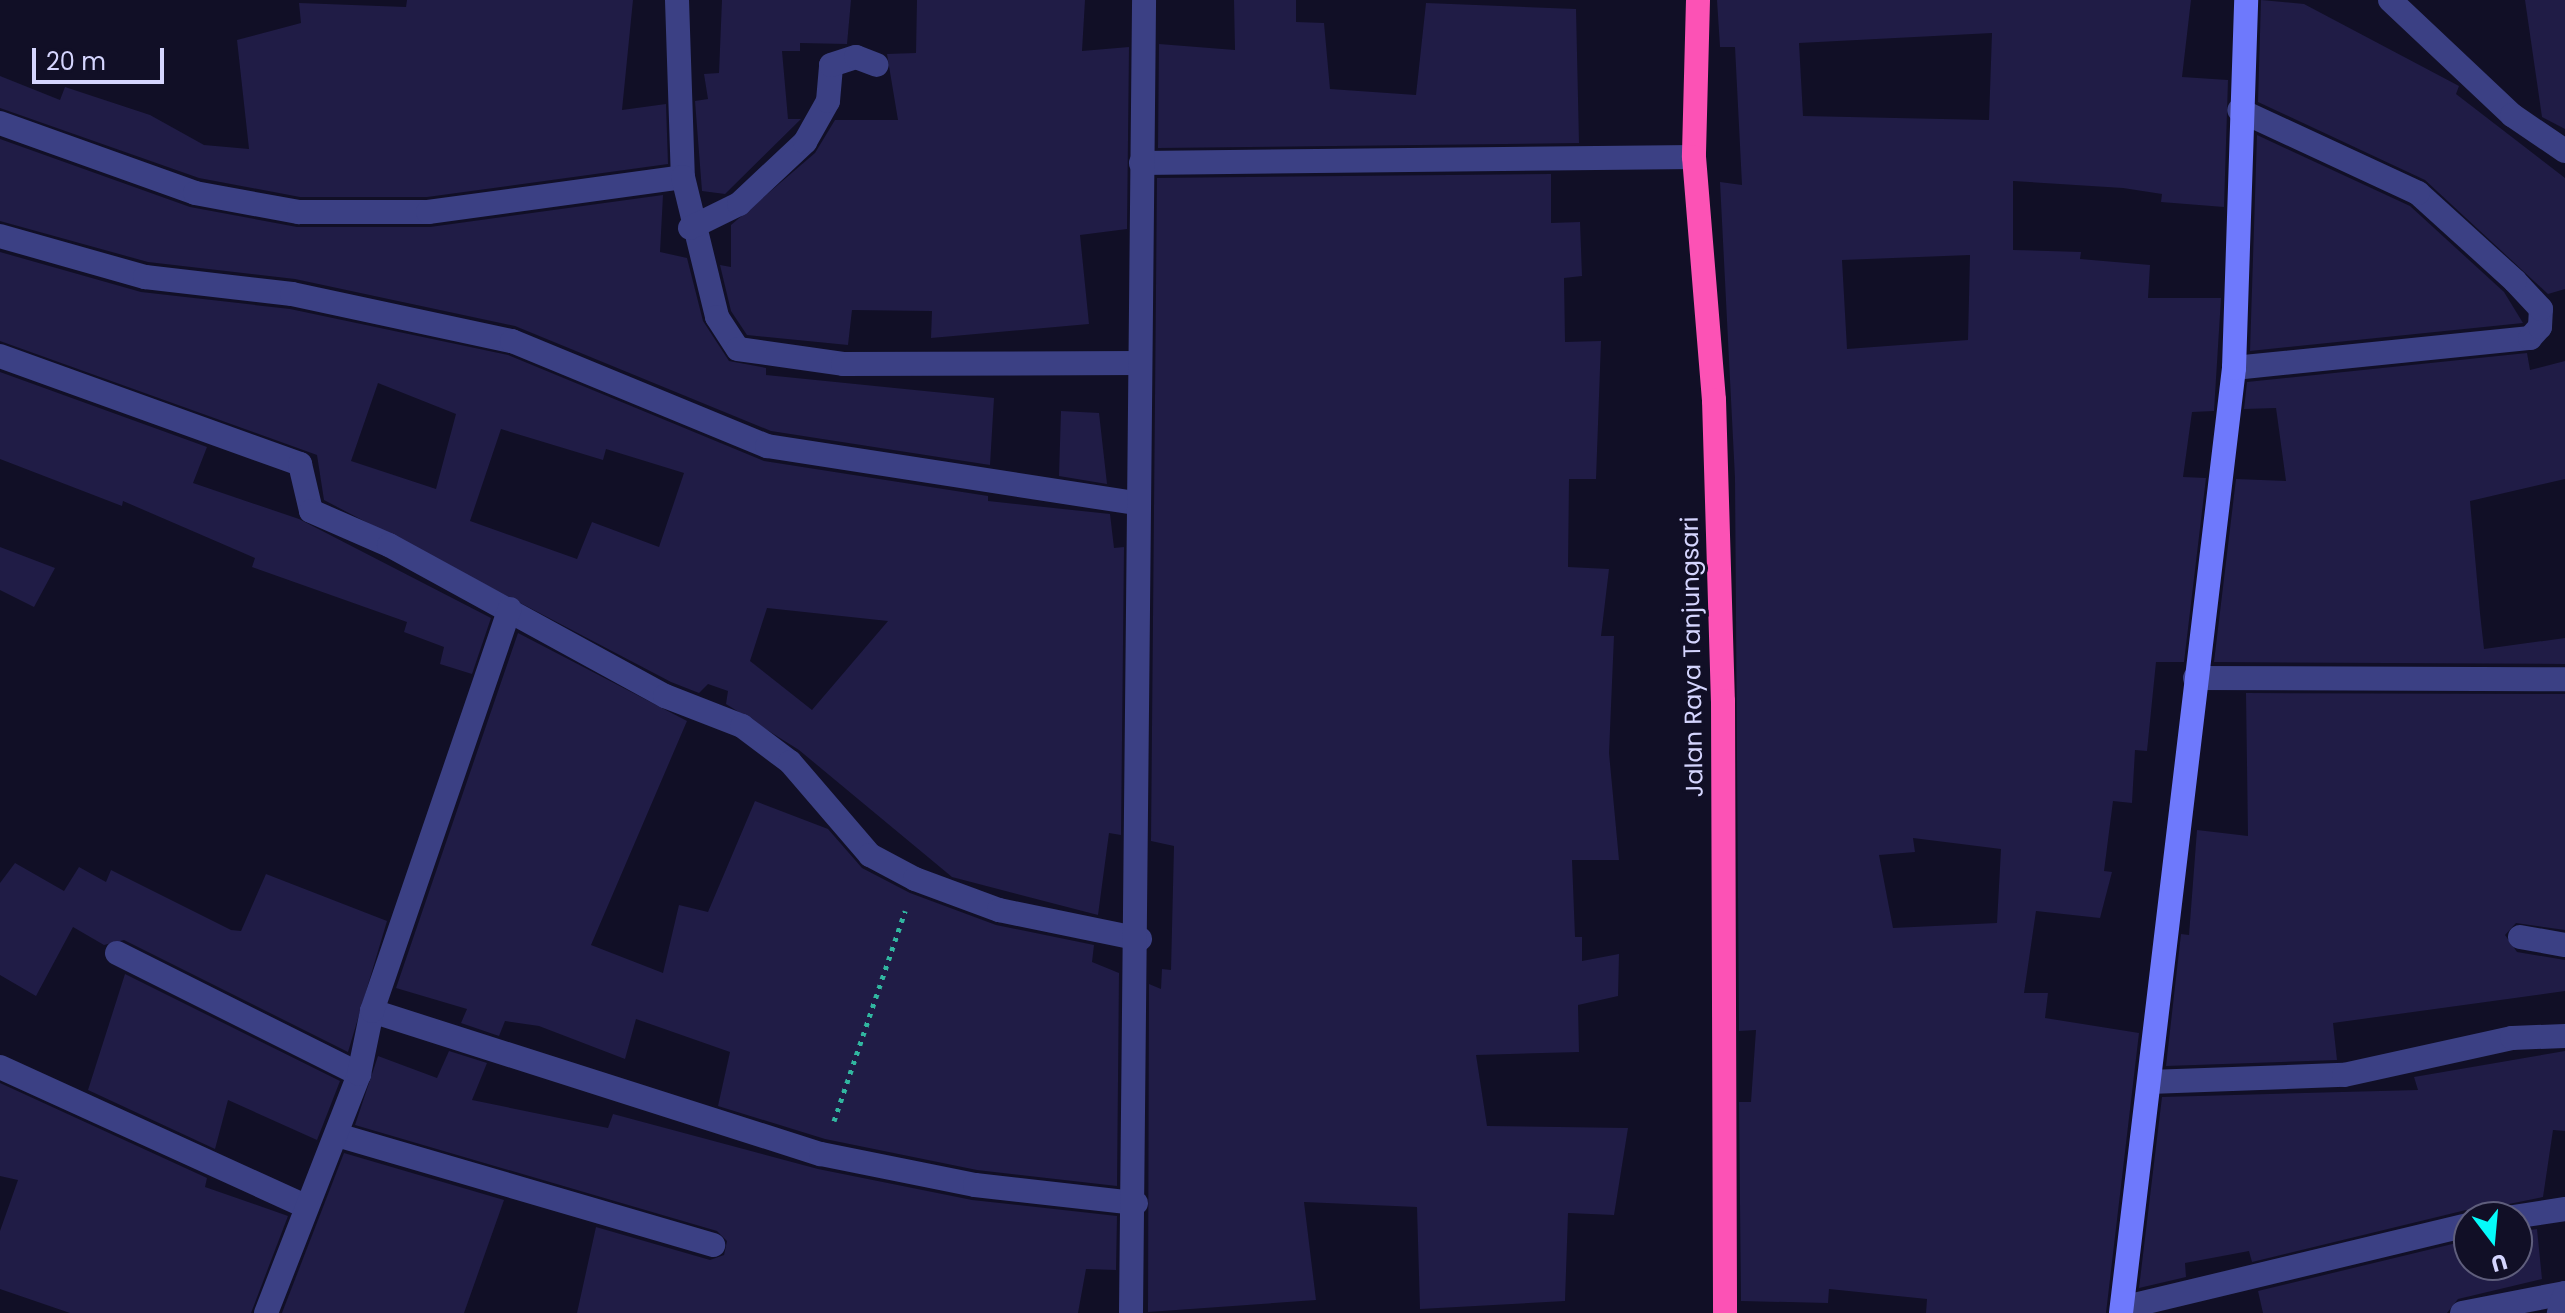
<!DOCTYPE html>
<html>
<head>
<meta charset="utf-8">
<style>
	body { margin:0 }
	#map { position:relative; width:2565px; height:1313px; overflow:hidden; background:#110f26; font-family:Poppins,sans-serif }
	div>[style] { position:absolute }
	.building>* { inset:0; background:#201c46 }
	.path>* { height:5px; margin-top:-2.5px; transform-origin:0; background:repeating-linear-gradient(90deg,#31b6a0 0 4px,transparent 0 10px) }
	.street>* { height:24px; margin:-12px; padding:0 12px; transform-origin:12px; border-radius:12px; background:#3b4084 }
	.secondary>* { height:24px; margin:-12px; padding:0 12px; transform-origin:12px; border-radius:12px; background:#6e79fc }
	.highway>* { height:24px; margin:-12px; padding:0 12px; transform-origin:12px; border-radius:12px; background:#fc52b5 }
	span { translate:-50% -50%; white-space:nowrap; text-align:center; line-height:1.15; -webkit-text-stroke:6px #110f26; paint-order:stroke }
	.street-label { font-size:24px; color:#d5d5fe }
	.north { position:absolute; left:2453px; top:1201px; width:80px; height:80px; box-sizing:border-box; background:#110f26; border:2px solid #5f5e7c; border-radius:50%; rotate:164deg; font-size:22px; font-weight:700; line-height:32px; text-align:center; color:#d5d5fe }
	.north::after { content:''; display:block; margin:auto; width:28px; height:36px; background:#05fbfa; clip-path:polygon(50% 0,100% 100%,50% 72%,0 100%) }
	.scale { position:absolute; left:32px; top:48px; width:132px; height:36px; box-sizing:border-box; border:4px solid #d5d5fe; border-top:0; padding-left:10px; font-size:24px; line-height:28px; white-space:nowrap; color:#d5d5fe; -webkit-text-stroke:6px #110f26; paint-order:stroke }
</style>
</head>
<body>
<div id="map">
	<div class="building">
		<div style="clip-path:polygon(407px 0,633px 0,622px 110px,666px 104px,668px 164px,427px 197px,300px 197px,199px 178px,0 108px,0 76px,60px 100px,65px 87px,150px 115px,204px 145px,249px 149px,237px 40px,301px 23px,299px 3px,406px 7px)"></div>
		<div style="clip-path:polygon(722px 0,851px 0,847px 44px,800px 43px,800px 51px,782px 51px,788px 119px,801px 119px,725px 194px,702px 191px,695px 101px,708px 99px,704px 74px,719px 73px)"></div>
		<div style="clip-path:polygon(917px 0,1085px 0,1082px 51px,1129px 47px,1127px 229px,1080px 235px,1089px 324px,931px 338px,932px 311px,852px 310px,848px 345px,747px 335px,731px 311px,720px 265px,731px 267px,731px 225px,815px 153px,835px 120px,898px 120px,887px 54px,916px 53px)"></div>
		<div style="clip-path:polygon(1234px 0,1296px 0,1296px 22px,1324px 23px,1330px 89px,1416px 95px,1426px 3px,1576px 9px,1579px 143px,1158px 148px,1159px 44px,1235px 50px)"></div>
		<div style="clip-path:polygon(evenodd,1717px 0,2191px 0,2182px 77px,2228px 80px,2224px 207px,2161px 202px,2162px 194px,2123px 188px,2013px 181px,2013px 250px,2081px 252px,2080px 259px,2150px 265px,2148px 298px,2221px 298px,2214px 411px,2192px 412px,2183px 477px,2206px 478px,2184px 662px,2156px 662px,2147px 751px,2135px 750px,2132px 803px,2113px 801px,2104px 871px,2112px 872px,2100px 918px,2036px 911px,2024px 993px,2048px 993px,2045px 1018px,2139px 1033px,2106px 1313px,1926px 1313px,1927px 1299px,1829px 1289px,1828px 1303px,1741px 1301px,1739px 1102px,1751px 1102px,1756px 1030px,1739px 1031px,1735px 478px,1720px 182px,1742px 185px,1735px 47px,1720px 47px,1717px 0,1992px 33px,1989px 120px,1803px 116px,1799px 43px,1992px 33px,1717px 0,1970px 255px,1968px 340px,1847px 349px,1842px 260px,1970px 255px,1717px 0,1913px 838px,2001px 849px,1997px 923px,1893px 928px,1879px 855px,1915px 852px,1913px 838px)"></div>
		<div style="clip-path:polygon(2261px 0,2304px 4px,2459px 86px,2456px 94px,2565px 178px,2565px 289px,2548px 294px,2425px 180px,2258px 102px)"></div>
		<div style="clip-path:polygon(2525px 0,2565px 0,2565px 129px,2542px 117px)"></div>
		<div style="clip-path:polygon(2257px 135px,2410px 206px,2504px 292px,2523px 323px,2250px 351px)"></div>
		<div style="clip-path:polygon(0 139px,190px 207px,297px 227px,430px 227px,663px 195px,660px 252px,687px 258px,703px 321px,729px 361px,766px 368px,766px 375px,994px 398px,990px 465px,771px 431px,515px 326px,295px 279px,148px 262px,0 221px)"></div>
		<div style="clip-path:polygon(1551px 174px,1551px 223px,1580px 222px,1582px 276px,1564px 278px,1565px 342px,1601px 341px,1596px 479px,1569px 479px,1568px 567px,1609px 569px,1601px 636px,1614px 636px,1609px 753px,1619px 860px,1572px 860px,1575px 937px,1582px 937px,1582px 961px,1619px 954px,1618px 996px,1578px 1005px,1579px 1052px,1476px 1055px,1487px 1126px,1628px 1128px,1614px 1215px,1568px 1213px,1565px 1301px,1420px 1309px,1417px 1207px,1304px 1202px,1316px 1300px,1148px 1312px,1149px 984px,1161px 989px,1162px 969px,1171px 970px,1174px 846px,1151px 841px,1157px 178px)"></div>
		<div style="clip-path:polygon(evenodd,0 252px,141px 292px,290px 309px,508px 355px,764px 461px,988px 496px,988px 501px,1110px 514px,1114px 548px,1124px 547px,1121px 835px,1109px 833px,1098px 915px,952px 877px,799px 750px,726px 704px,728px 691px,708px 684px,699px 693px,671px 682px,324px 500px,317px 455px,0 341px,0 252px,378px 383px,456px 414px,436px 489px,351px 461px,378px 383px,0 252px,501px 429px,603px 460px,606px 449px,684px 473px,659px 547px,592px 522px,577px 559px,470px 521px,501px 429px,0 252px,767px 608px,888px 621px,812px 710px,750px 661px,767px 608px)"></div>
		<div style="clip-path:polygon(2527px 353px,2530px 370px,2565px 361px,2565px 479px,2470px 501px,2480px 613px,2484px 649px,2565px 638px,2565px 664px,2214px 662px,2236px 479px,2286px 481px,2276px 408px,2244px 409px,2247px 382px)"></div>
		<div style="clip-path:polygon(0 372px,207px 447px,193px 483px,299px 519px,491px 618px,472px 674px,440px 664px,444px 647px,404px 632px,407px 622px,252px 567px,255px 558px,123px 501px,122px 506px,0 459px)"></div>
		<div style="clip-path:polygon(1061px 411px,1099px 413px,1107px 484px,1059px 476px)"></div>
		<div style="clip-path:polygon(0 547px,55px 568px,34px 607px,0 590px)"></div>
		<div style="clip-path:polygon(518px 633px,687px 721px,591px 945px,663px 973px,679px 905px,708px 912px,755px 801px,828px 829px,862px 868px,910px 893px,996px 925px,1094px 945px,1092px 962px,1119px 973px,1117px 1186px,977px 1170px,825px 1139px,718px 1106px,730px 1052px,636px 1019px,625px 1059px,539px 1026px,505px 1021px,499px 1036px,461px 1023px,467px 1009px,396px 988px)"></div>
		<div style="clip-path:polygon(2246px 693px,2565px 694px,2565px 930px,2516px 923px,2505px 935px,2517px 952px,2565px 960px,2565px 991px,2333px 1023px,2337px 1060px,2166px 1066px,2181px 934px,2189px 935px,2197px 830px,2248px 836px)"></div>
		<div style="clip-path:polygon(15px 863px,64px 891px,79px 867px,106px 882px,111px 870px,231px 930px,241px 931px,266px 874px,387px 921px,348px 1052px,124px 940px,104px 945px,73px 927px,36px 996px,0 975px,0 883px)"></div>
		<div style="clip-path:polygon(125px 974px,340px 1081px,317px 1140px,228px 1100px,215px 1149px,88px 1090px)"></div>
		<div style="clip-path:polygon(449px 1051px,487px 1063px,472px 1100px,608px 1128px,613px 1114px,818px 1169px,972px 1200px,1117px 1216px,1116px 1270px,1086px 1269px,1078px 1313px,577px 1313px,596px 1227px,710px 1260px,724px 1255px,727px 1241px,717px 1231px,355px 1125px,378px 1056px,437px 1078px)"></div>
		<div style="clip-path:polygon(2565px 1051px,2565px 1131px,2553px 1130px,2543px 1197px,2504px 1205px,2498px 1217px,2466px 1210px,2252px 1262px,2249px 1251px,2185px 1263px,2186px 1277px,2139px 1288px,2162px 1097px,2418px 1090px,2414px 1077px)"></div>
		<div style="clip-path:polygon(0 1083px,207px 1178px,205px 1187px,288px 1216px,251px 1313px,70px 1313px,0 1289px,0 1231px,18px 1180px,0 1176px)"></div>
		<div style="clip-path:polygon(344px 1153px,504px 1200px,464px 1313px,282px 1313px)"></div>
		<div style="clip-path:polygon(2537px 1229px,2542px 1279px,2458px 1299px,2447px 1313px,2263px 1313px,2258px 1291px,2469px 1240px,2469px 1265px,2517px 1265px,2517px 1232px)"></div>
	</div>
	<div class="path">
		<div style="left:834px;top:1121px;width:222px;rotate:-71.3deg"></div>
	</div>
	<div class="street">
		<div style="left:677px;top:0;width:177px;rotate:88.1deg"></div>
		<div style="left:2390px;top:0;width:168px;rotate:43.3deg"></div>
		<div style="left:2512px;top:115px;width:64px;rotate:34.2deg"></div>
		<div style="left:0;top:123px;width:207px;rotate:19.7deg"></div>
		<div style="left:195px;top:193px;width:106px;rotate:10.4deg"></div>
		<div style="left:299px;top:212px;width:129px"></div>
		<div style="left:428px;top:212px;width:257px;rotate:-7.8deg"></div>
		<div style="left:683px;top:177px;width:144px;rotate:76.3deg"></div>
		<div style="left:717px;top:317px;width:38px;rotate:57deg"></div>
		<div style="left:738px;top:349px;width:106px;rotate:8.1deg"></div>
		<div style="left:843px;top:364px;width:296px;rotate:-0.2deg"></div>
		<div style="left:1141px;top:163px;width:553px;rotate:-0.62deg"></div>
		<div style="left:690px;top:228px;width:55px;rotate:-26.1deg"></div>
		<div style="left:739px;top:204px;width:91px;rotate:-43.2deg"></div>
		<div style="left:805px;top:142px;width:47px;rotate:-60.7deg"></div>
		<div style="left:828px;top:101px;width:36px;rotate:-85deg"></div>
		<div style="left:831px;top:65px;width:26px;rotate:-18deg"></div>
		<div style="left:856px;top:57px;width:22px;rotate:21deg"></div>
		<div style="left:0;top:236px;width:151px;rotate:15.8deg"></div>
		<div style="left:145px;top:277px;width:148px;rotate:6.6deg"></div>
		<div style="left:292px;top:294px;width:225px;rotate:12.1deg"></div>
		<div style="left:512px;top:341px;width:276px;rotate:22.4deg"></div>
		<div style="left:767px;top:446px;width:371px;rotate:8.8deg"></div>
		<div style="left:0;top:356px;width:319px;rotate:19.8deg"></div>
		<div style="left:300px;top:464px;width:48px;rotate:76.8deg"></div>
		<div style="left:311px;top:511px;width:85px;rotate:23.6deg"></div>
		<div style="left:389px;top:545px;width:315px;rotate:28.7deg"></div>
		<div style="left:665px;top:696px;width:83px;rotate:21.3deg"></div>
		<div style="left:742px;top:726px;width:60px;rotate:36.9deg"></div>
		<div style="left:790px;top:762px;width:123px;rotate:49.3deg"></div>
		<div style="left:870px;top:855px;width:51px;rotate:28.1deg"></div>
		<div style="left:915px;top:879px;width:90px;rotate:20.3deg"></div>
		<div style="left:999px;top:910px;width:144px;rotate:11.6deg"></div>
		<div style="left:2234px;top:368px;width:298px;rotate:-5.8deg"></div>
		<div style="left:2530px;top:338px;width:15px;rotate:-48deg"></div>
		<div style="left:2540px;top:327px;width:18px;rotate:-87deg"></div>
		<div style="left:2541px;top:309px;width:38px;rotate:-133deg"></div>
		<div style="left:2515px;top:281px;width:131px;rotate:-137.8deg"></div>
		<div style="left:2418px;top:193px;width:197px;rotate:-155.1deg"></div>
		<div style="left:2195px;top:678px;width:370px;rotate:0.2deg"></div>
		<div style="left:2520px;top:937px;width:46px;rotate:10.1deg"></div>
		<div style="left:117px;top:953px;width:271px;rotate:26.6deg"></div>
		<div style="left:372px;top:1011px;width:471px;rotate:17.7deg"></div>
		<div style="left:821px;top:1154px;width:157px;rotate:11.4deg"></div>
		<div style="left:975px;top:1185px;width:162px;rotate:6.4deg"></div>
		<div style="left:0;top:1067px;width:337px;rotate:24.5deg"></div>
		<div style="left:2149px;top:1082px;width:195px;rotate:-2.1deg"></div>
		<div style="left:2344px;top:1075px;width:172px;rotate:-12.4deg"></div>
		<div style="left:2512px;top:1038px;width:53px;rotate:-2.2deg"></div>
		<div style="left:337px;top:1135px;width:392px;rotate:16.3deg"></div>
		<div style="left:2513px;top:1217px;width:53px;rotate:-8.7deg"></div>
		<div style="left:2122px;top:1308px;width:357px;rotate:-13.5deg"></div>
		<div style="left:266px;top:1313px;width:256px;rotate:-68.7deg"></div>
		<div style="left:359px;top:1074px;width:64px;rotate:-78.3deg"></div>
		<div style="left:372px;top:1011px;width:425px;rotate:-71.1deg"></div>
		<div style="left:1131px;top:1313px;width:1313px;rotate:-89.43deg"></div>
		<div style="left:2462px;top:1313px;width:105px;rotate:-11deg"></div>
		<div style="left:2565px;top:1293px;width:21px;rotate:107deg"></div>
	</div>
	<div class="secondary">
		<div style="left:2121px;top:1313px;width:952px;rotate:-83.18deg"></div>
		<div style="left:2234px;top:368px;width:368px;rotate:-88.1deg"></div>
	</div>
	<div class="highway">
		<div style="left:1698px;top:0;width:157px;rotate:91.5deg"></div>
		<div style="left:1694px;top:157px;width:244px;rotate:85.3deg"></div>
		<div style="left:1714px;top:400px;width:301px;rotate:88.3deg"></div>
		<div style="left:1723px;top:701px;width:612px;rotate:89.81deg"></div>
	</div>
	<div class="street-label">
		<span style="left:1692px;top:657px;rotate:-91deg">Jalan Raya Tanjungsari</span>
	</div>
	<div class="north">U</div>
	<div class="scale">20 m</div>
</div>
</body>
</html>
